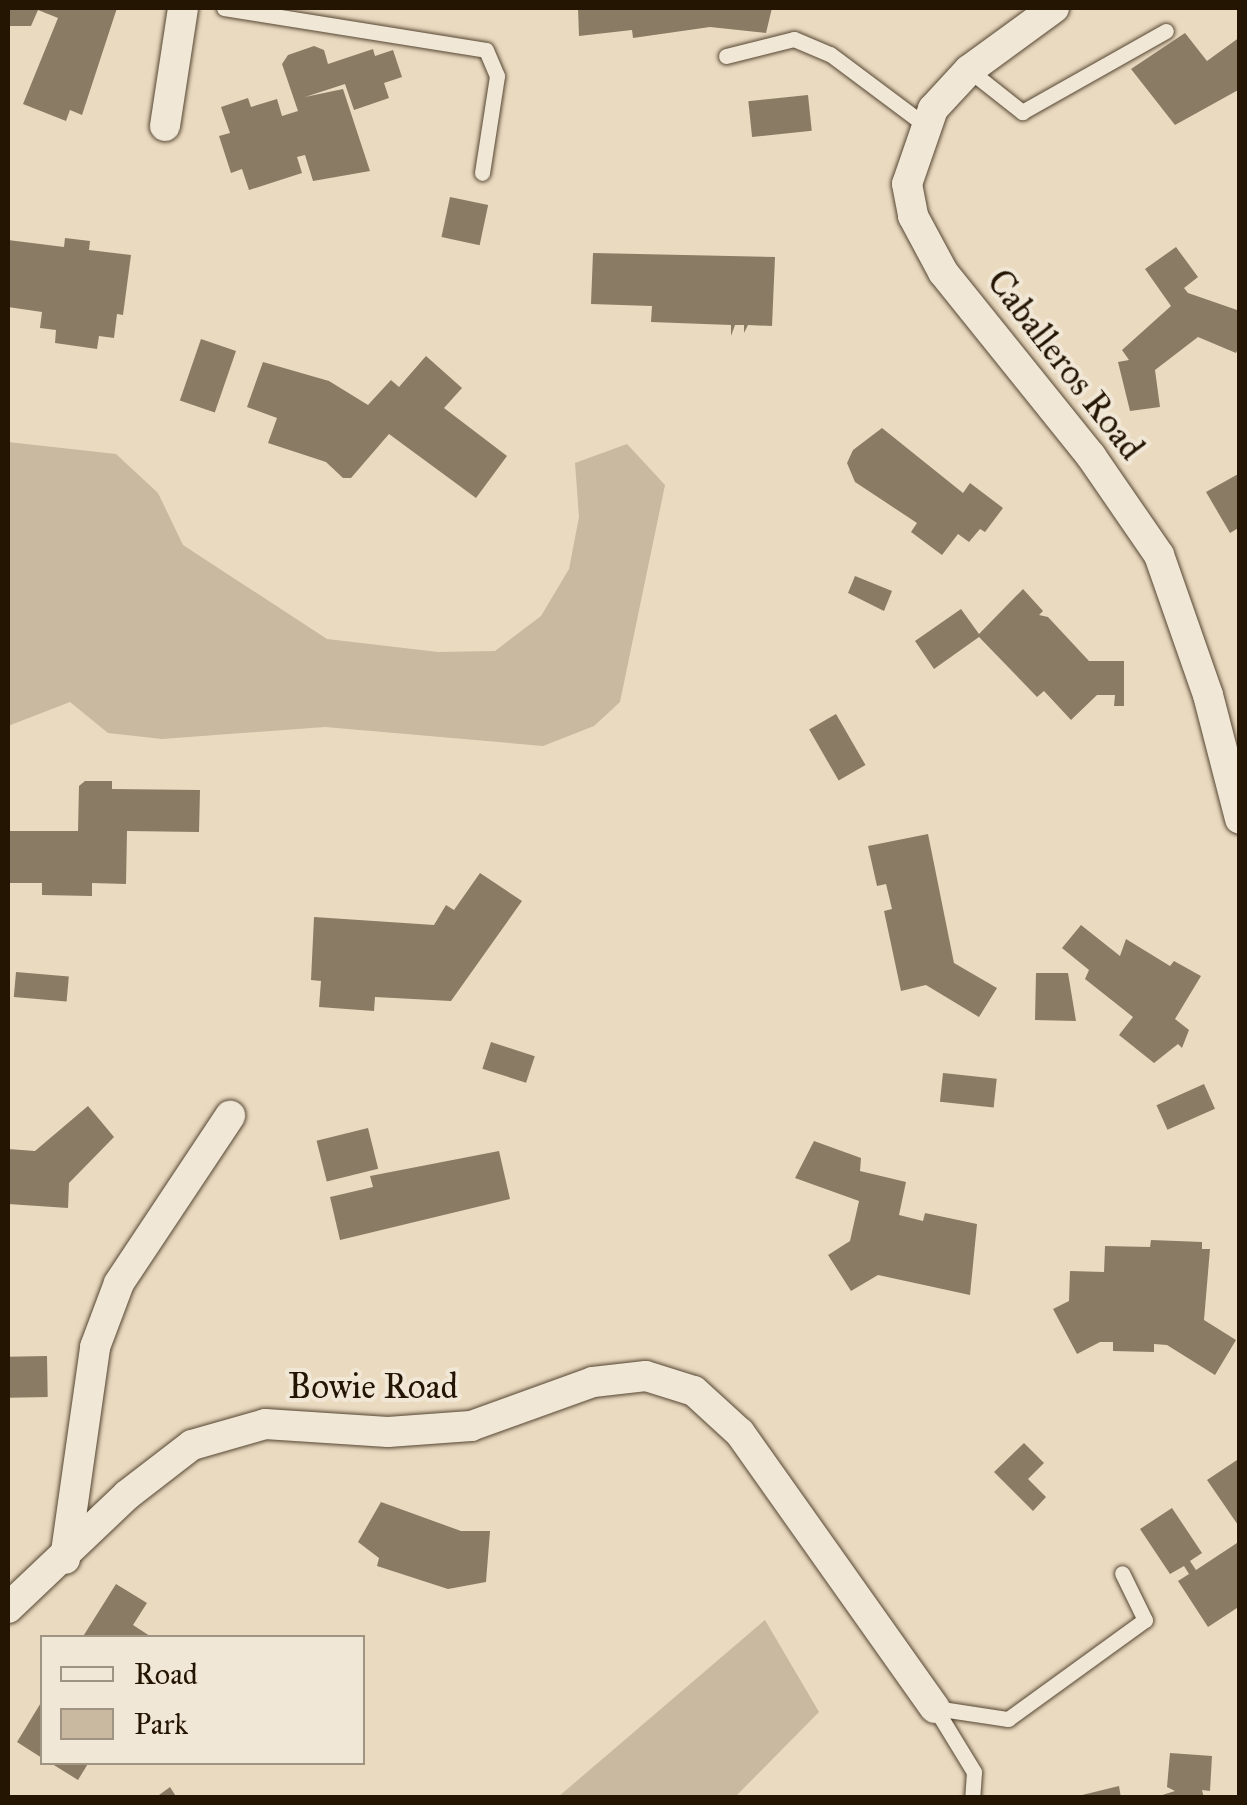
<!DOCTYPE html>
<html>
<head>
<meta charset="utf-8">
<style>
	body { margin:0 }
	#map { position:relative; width:1247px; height:1805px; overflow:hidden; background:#eadac0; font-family:"IM FELL Great Primer",serif }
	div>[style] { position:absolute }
	.green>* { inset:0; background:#c8b9a0 }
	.building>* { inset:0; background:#8a7b65; transform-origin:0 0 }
	.roads { filter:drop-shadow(0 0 2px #554632) drop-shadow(0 0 2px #554632) }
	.lane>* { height:15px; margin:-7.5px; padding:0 7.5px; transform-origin:7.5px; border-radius:7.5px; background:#f1e7d6 }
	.street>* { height:30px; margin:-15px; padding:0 15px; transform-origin:15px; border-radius:15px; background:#f1e7d6 }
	span { translate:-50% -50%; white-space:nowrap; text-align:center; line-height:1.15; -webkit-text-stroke:8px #f1e7d6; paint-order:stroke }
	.street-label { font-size:35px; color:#231502 }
	.frame { position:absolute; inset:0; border:10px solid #231502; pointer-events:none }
	.legend { position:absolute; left:40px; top:1635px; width:325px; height:130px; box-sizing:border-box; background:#f1e7d6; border:2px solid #9f9381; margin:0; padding:12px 18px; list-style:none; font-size:30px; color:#231502 }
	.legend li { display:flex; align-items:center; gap:20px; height:50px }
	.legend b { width:50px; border:2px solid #9f9381 }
</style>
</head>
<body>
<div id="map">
	<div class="green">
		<div style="clip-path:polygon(8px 442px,116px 454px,158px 493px,183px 545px,327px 639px,438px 652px,495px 651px,541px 616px,569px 569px,579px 517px,575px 463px,627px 444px,665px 485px,620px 702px,594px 726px,543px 746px,325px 727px,162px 739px,108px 733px,70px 702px,8px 726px)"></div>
		<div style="clip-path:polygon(765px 1620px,819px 1712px,735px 1797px,558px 1797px)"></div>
	</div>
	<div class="building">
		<div style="clip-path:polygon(8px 8px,117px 8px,82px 115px,70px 110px,66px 121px,23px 104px,58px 18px,38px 10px,31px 26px,8px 26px)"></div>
		<div style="clip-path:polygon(578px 8px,772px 8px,766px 33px,710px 27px,633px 38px,632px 30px,579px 36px)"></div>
		<div style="clip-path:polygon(1185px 33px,1207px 61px,1240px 37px,1240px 89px,1175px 125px,1131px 69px)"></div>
		<div style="clip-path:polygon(314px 46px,324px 50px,328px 64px,373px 49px,375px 56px,393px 50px,402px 77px,384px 83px,389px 98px,354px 110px,345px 84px,305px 97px,343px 89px,370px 171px,313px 181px,305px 155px,297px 157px,302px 173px,249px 190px,242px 169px,231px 173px,219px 136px,230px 133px,221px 107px,248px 98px,251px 107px,277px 99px,282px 116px,298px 111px,282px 64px,288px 55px)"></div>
		<div style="left:808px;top:95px;width:36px;height:60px;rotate:84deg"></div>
		<div style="left:450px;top:197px;width:39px;height:41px;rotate:12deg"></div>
		<div style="clip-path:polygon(65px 238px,90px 241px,89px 250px,131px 255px,123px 315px,117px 314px,114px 338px,99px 336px,97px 349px,55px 343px,56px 330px,40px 328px,42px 312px,8px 307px,8px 240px,64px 247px)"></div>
		<div style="clip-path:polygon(1176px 247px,1198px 277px,1184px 288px,1188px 293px,1240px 311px,1240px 344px,1236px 353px,1198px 337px,1155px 370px,1160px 407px,1130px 411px,1118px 362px,1129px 360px,1122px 350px,1171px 306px,1145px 269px)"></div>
		<div style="clip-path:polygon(593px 253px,775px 257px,772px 326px,748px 325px,744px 333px,744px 325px,735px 325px,731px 336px,731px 325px,651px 322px,652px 306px,591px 304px)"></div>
		<div style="left:201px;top:339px;width:37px;height:65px;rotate:19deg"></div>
		<div style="clip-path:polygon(426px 356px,462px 388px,444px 408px,507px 456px,476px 498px,389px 434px,351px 478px,343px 478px,326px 462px,268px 443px,277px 418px,247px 407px,263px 362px,329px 381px,368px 405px,391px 380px,399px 387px)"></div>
		<div style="clip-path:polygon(882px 428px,963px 493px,970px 483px,1003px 508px,985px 532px,980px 529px,969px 542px,958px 534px,942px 555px,911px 532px,917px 523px,855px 482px,847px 463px,853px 450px)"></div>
		<div style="clip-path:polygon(1240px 473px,1240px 527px,1230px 533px,1206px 492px)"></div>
		<div style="clip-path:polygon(855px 576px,892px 591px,884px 611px,848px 593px)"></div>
		<div style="clip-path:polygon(1023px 589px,1043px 611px,1039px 615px,1048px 617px,1089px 661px,1124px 661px,1124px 706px,1114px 706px,1115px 695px,1097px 695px,1071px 720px,1044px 691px,1037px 697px,979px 637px,934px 669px,915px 641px,961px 609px,979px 634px)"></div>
		<div style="left:836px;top:714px;width:59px;height:31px;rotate:60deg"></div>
		<div style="clip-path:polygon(85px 781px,112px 781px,112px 789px,200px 790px,199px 832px,127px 831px,126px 884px,92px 883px,92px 896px,42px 895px,42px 883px,8px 883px,8px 831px,78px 831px,79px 786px)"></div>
		<div style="clip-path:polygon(928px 834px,954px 963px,997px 988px,979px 1017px,926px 985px,901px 991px,884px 911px,892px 909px,886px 884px,877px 886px,868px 846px)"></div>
		<div style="clip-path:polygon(480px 873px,522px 901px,451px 1001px,375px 997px,374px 1011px,319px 1007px,321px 981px,311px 980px,314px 917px,434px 925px,446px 905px,454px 910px)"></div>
		<div style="clip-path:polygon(1081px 925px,1120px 956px,1126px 939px,1170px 966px,1174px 961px,1201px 976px,1175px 1019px,1189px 1030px,1182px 1048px,1178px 1044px,1154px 1063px,1119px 1035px,1133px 1017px,1085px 979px,1089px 970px,1062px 948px)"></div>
		<div style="left:16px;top:972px;width:53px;height:25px;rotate:5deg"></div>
		<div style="clip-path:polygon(1036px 973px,1068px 973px,1076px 1021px,1035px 1020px)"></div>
		<div style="left:491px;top:1042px;width:46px;height:28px;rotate:18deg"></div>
		<div style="left:943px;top:1073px;width:54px;height:29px;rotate:6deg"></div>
		<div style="left:1204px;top:1084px;width:27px;height:52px;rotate:66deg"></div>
		<div style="clip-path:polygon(88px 1106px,114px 1137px,69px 1183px,68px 1208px,8px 1204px,8px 1149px,35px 1151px)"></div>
		<div style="left:368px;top:1128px;width:42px;height:53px;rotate:76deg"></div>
		<div style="clip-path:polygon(814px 1141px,861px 1158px,860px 1171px,906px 1182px,899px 1215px,923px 1221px,925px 1213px,977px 1224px,970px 1295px,878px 1275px,851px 1291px,828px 1255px,850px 1241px,859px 1201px,795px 1178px)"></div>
		<div style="clip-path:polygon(499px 1151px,510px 1199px,340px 1240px,330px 1197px,373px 1187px,370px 1176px)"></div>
		<div style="clip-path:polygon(1151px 1240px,1202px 1242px,1202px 1249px,1210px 1249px,1204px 1320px,1236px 1340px,1215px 1375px,1167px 1345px,1154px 1344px,1154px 1352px,1113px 1351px,1113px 1342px,1100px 1342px,1077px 1354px,1053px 1309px,1069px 1301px,1070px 1271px,1104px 1272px,1105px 1246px,1150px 1247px)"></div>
		<div style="left:47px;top:1356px;width:41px;height:39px;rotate:89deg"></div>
		<div style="clip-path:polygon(1024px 1443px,1044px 1463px,1028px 1479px,1046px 1497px,1033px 1511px,994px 1472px)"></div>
		<div style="clip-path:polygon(1240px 1458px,1240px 1528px,1207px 1480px)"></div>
		<div style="clip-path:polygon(381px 1502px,461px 1531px,490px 1531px,486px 1582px,448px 1589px,377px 1566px,379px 1558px,358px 1542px)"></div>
		<div style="clip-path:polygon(1172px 1508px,1202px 1553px,1190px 1561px,1196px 1570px,1240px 1541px,1240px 1606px,1208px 1627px,1178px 1581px,1189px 1574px,1184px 1566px,1170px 1574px,1140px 1529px)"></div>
		<div style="clip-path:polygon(116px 1584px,147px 1603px,133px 1625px,153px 1638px,82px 1638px)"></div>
		<div style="clip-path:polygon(42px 1701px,42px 1758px,17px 1742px)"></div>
		<div style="clip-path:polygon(1170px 1753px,1212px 1756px,1210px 1791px,1202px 1790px,1204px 1798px,1153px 1798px,1175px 1791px,1167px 1787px)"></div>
		<div style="clip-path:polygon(49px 1762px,89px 1762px,78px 1780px)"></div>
		<div style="clip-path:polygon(1119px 1786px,1121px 1798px,1078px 1798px,1078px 1796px)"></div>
		<div style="clip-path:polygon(170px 1787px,177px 1798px,155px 1798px)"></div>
	</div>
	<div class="roads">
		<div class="lane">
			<div style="left:224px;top:8px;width:265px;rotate:9.1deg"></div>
			<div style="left:486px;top:50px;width:28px;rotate:67deg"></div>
			<div style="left:497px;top:76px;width:98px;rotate:98.8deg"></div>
			<div style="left:726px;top:56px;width:70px;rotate:-14deg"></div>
			<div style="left:794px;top:39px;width:39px;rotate:23deg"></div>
			<div style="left:830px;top:54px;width:119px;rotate:36.8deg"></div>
			<div style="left:969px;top:70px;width:68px;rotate:38.4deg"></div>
			<div style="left:1022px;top:112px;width:165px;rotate:-29.4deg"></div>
			<div style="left:935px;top:1708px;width:74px;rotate:8.6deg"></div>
			<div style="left:1008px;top:1719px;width:169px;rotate:-35.9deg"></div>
			<div style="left:1145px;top:1620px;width:52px;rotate:-116.1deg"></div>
			<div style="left:935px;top:1708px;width:75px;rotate:58.6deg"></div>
			<div style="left:974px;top:1772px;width:26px;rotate:94deg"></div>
		</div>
		<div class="street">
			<div style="left:1054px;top:8px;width:105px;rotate:143.9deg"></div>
			<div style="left:969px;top:70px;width:53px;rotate:132.7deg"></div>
			<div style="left:933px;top:109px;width:79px;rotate:109.1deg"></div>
			<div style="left:907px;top:184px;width:33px;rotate:79deg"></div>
			<div style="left:913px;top:216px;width:64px;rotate:61.8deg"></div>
			<div style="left:943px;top:272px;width:236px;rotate:51.2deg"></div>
			<div style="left:1091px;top:456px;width:120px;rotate:55.5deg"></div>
			<div style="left:1159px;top:555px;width:148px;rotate:70.7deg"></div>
			<div style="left:1208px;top:695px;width:128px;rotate:75.5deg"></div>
			<div style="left:165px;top:126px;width:119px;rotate:-81.3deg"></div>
			<div style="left:65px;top:1559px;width:214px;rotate:-81.9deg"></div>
			<div style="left:95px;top:1347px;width:68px;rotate:-69.4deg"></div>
			<div style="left:119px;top:1283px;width:201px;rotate:-56.4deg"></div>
			<div style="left:8px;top:1608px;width:164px;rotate:-43.5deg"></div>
			<div style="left:127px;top:1495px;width:82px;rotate:-37.6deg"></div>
			<div style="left:192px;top:1445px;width:76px;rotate:-16deg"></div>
			<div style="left:265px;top:1424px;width:123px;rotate:3.7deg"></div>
			<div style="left:388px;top:1432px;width:83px;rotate:-4.1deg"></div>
			<div style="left:471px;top:1426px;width:130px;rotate:-19.8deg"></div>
			<div style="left:593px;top:1382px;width:53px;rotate:-6.5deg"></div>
			<div style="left:646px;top:1376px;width:50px;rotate:17.4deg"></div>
			<div style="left:694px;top:1391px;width:62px;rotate:42.4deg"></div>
			<div style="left:740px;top:1433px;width:337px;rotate:54.7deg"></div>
		</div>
	</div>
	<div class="street-label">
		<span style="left:1065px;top:365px;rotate:52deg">Caballeros Road</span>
		<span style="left:373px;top:1387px">Bowie Road</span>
	</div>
	<div class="frame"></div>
	<ul class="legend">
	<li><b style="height:12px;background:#f1e7d6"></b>Road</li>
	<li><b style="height:28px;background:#c8b9a0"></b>Park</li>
	</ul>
</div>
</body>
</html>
